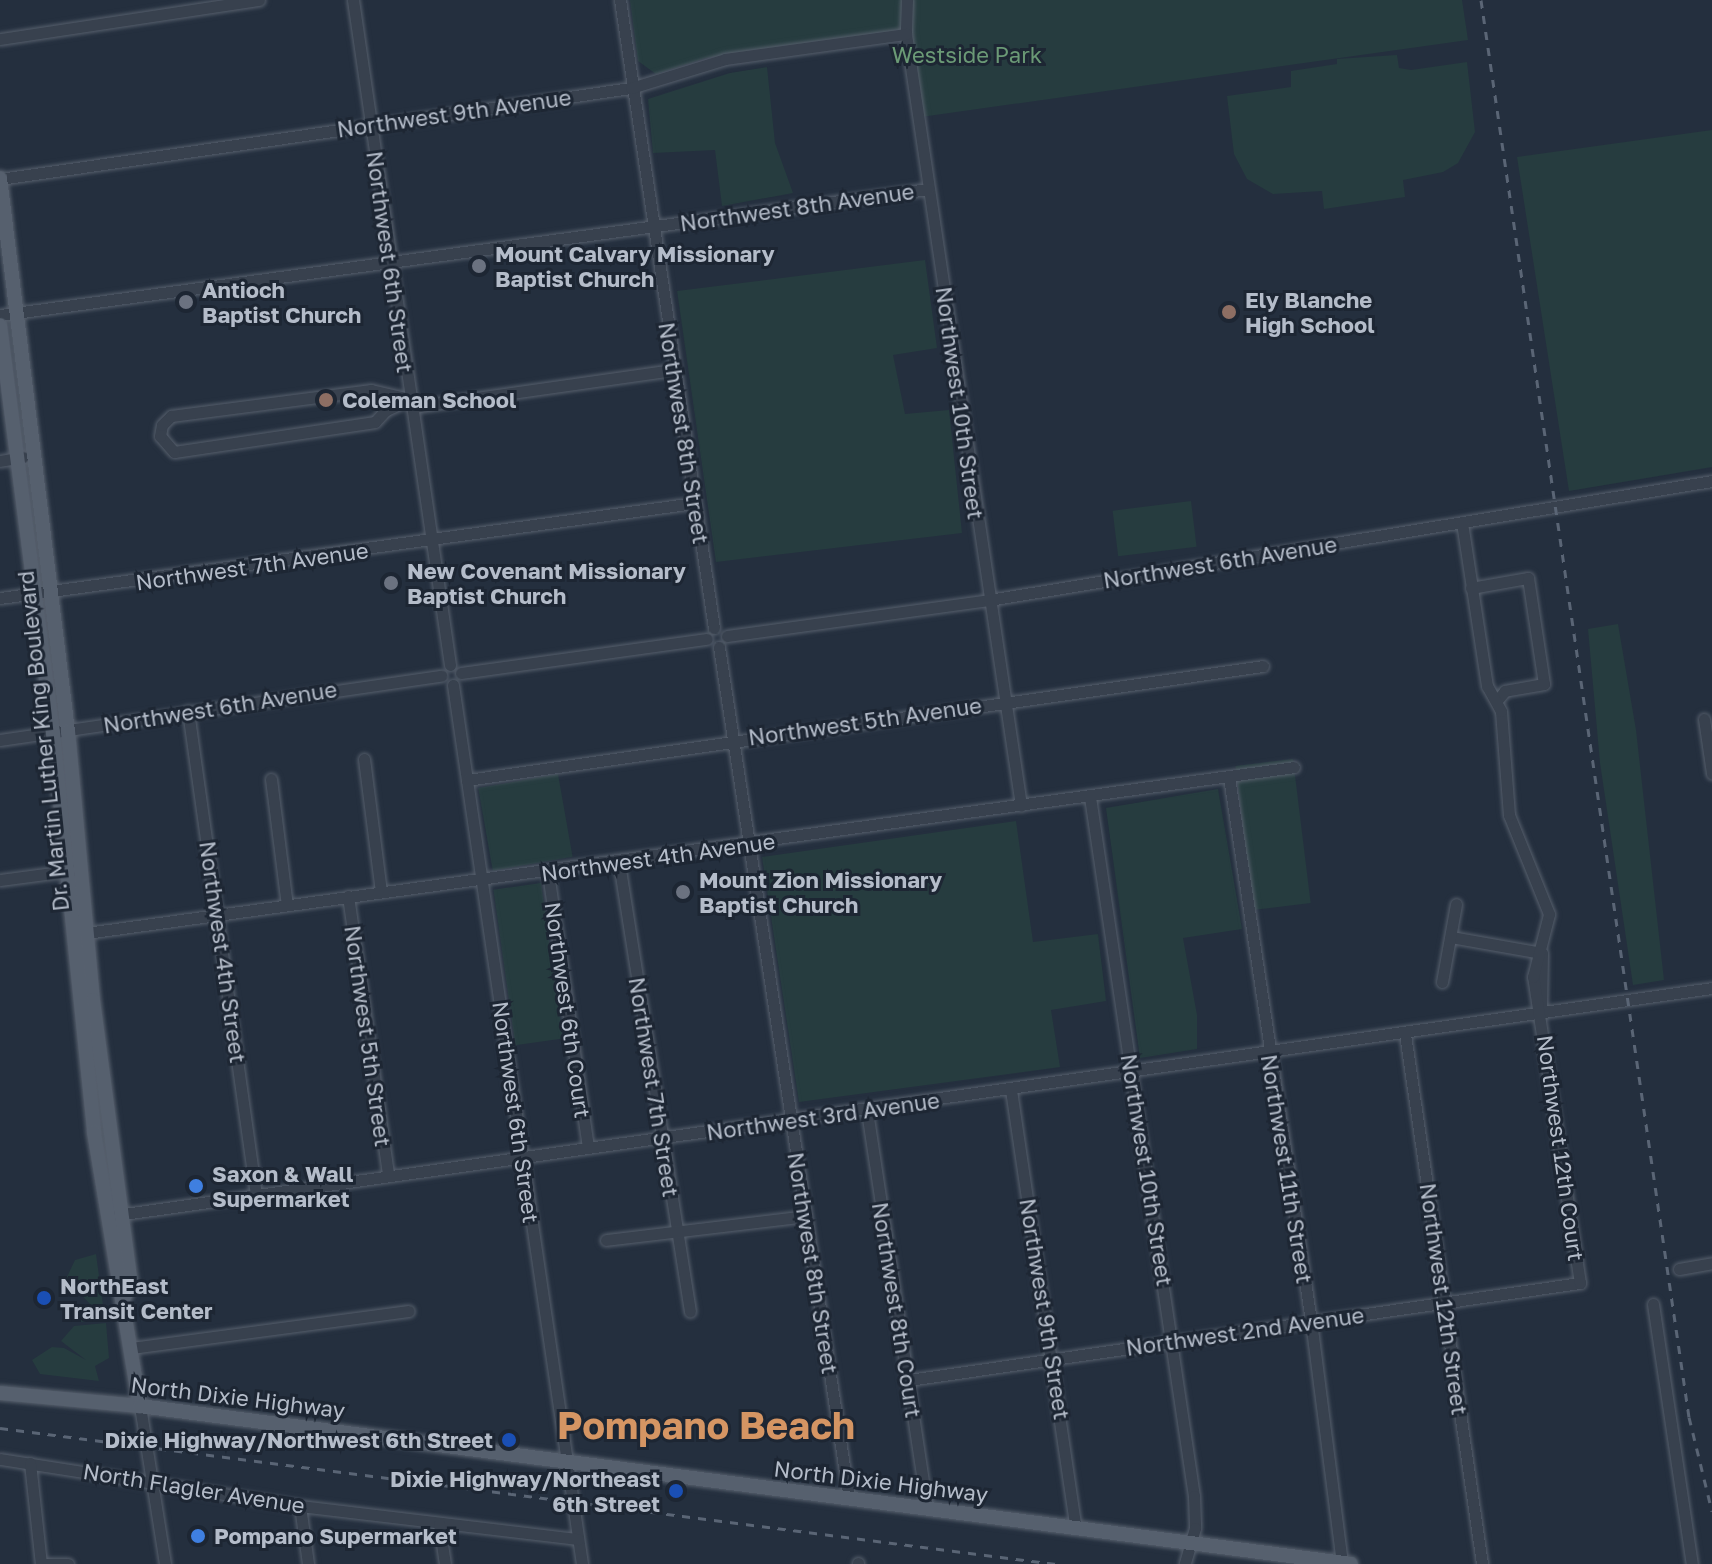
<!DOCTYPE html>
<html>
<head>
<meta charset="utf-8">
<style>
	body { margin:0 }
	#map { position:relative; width:1712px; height:1564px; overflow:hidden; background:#242f3e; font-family:"Golos Text",sans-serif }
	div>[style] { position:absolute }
	.green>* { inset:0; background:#263c3f; transform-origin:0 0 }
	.roads { filter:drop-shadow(0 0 2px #565f6c) drop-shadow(0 0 2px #565f6c) }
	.minor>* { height:11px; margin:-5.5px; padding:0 5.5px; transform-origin:5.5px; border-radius:5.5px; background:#38414e }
	.major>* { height:14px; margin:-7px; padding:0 7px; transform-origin:7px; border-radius:7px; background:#56606e }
	.rail>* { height:3px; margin-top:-1.5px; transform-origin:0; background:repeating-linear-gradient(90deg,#5a6575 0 8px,transparent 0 16px) }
	.dots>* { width:22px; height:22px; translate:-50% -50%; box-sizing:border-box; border:4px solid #1d2633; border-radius:50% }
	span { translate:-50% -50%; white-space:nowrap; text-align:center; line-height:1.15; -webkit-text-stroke:6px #1d2633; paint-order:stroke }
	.park-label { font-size:22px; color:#6b9a76 }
	.street-label { font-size:22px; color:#b4bcc9 }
	.poi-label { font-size:22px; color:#b4bcc9; font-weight:700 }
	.left { translate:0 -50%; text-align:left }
	.right { translate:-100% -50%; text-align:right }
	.town-label { font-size:38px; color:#d59563; font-weight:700 }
</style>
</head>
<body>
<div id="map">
	<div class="green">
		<div style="clip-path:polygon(630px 0,1462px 0,1468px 40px,921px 117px,908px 29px,706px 58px,656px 74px,638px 61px)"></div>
		<div style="clip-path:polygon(1397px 55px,1399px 68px,1411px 70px,1467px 62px,1475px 132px,1458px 163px,1443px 172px,1403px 180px,1405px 197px,1324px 209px,1322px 191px,1273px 194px,1247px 179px,1234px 154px,1227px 96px,1291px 87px,1291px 71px,1337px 64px,1337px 59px)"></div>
		<div style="clip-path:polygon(767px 67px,775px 143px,793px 193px,722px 206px,715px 150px,653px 153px,648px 99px,730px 73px)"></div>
		<div style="clip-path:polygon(1712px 130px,1712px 467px,1569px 491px,1517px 157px)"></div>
		<div style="clip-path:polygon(925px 260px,937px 348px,893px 355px,905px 414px,949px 410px,962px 533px,716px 562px,677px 291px)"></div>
		<div style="left:1191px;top:501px;width:46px;height:79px;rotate:83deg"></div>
		<div style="clip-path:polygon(1618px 624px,1636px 730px,1664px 980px,1633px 985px,1600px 763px,1588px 629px)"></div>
		<div style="left:1293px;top:759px;width:145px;height:58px;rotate:83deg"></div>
		<div style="left:558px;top:774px;width:84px;height:81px;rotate:80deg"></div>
		<div style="clip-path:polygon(1218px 789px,1242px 929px,1183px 938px,1197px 1015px,1197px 1049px,1140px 1058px,1106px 808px)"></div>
		<div style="clip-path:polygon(1016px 821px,1033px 942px,1098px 934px,1106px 1001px,1051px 1010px,1060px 1067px,799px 1102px,762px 857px)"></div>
		<div style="left:541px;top:883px;width:157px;height:48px;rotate:82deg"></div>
		<div style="clip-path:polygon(96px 1254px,105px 1320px,77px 1322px,91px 1305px,66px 1279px,75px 1260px)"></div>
		<div style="clip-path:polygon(106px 1323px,109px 1358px,95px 1366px,99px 1381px,40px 1374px,32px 1360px,52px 1347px,64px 1348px,86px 1360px,61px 1341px,74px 1326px)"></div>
	</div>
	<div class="roads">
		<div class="minor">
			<div style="left:353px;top:0;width:672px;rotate:81.7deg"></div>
			<div style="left:620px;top:0;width:635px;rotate:81.49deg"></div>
			<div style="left:907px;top:0;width:34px;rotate:92deg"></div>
			<div style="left:906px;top:34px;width:780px;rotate:81.52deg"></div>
			<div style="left:0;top:39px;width:262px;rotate:-8.6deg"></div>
			<div style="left:0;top:179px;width:638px;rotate:-8.21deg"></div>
			<div style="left:631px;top:88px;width:98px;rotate:-17.1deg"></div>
			<div style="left:725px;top:59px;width:183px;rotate:-7.9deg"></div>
			<div style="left:0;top:315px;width:937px;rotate:-7.73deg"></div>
			<div style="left:410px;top:399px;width:26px;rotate:155deg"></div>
			<div style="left:386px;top:410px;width:16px;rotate:133deg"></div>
			<div style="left:375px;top:422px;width:203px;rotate:171.5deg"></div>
			<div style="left:174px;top:452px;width:21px;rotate:-131deg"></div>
			<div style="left:160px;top:436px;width:11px;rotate:-80deg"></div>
			<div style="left:162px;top:425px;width:13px;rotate:-45deg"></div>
			<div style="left:171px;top:416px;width:202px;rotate:-7.4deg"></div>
			<div style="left:371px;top:390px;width:40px;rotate:13deg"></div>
			<div style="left:410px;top:399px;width:12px;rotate:35deg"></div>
			<div style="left:420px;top:406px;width:257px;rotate:-8.1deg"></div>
			<div style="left:0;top:461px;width:23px;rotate:-10deg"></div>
			<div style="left:1471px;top:588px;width:58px;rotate:-10deg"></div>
			<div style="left:1528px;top:578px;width:107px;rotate:81.4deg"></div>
			<div style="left:1544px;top:684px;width:40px;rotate:170deg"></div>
			<div style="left:1505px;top:691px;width:11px;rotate:131deg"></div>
			<div style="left:0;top:598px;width:700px;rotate:-7.79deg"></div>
			<div style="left:727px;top:636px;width:264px;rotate:-7.8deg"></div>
			<div style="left:989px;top:600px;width:733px;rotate:-9.35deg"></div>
			<div style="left:719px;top:647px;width:862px;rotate:81.32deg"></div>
			<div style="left:461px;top:673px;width:248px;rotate:-7.9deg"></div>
			<div style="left:453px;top:685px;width:888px;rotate:81.65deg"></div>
			<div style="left:188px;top:711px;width:488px;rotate:82deg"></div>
			<div style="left:1704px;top:719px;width:55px;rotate:81.6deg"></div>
			<div style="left:0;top:740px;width:446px;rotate:-8.3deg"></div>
			<div style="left:364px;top:759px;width:134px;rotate:82.7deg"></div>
			<div style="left:1229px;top:777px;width:550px;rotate:81.43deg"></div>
			<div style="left:1311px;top:1321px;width:244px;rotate:82.7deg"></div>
			<div style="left:271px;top:779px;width:127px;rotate:82.8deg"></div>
			<div style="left:467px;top:780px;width:804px;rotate:-8.15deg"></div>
			<div style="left:1090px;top:797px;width:707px;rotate:81.54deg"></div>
			<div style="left:1194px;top:1496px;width:32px;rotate:88deg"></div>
			<div style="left:1195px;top:1528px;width:37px;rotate:106deg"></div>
			<div style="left:619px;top:863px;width:454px;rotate:81deg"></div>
			<div style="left:548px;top:873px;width:277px;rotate:81.7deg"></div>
			<div style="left:0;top:880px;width:76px;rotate:-7.6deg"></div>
			<div style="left:348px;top:896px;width:282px;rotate:81.8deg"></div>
			<div style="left:86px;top:933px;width:1219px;rotate:-7.82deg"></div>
			<div style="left:1451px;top:937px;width:92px;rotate:10deg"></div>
			<div style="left:1442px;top:982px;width:79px;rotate:-79.8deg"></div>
			<div style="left:1541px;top:1009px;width:56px;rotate:-89deg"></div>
			<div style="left:1405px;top:1034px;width:536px;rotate:81.73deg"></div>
			<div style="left:1011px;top:1090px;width:443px;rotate:81.6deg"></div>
			<div style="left:867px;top:1111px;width:402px;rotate:81.4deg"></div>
			<div style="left:117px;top:1215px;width:1611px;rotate:-8.1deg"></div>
			<div style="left:606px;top:1240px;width:201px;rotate:-6.8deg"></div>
			<div style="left:1679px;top:1269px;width:34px;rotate:-10deg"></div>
			<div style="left:1653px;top:1304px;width:263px;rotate:81.5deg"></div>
			<div style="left:131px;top:1348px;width:280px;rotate:-7.6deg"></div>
			<div style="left:909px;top:1380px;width:678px;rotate:-8.23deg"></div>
			<div style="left:1580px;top:1283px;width:310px;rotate:-98.7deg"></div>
			<div style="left:1533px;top:977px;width:65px;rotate:-75.7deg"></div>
			<div style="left:1549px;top:914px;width:107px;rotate:-112deg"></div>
			<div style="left:1509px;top:815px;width:104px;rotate:-94.4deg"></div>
			<div style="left:1501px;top:711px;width:29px;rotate:-119deg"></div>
			<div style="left:1487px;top:686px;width:165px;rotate:-98.7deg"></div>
			<div style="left:140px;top:1406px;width:160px;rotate:81deg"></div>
			<div style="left:0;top:1459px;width:304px;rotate:8.9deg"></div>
			<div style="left:300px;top:1506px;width:280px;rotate:6.8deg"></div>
			<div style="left:30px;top:1463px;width:102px;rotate:83.8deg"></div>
			<div style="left:300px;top:1506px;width:59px;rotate:82.1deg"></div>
			<div style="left:439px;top:1524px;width:40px;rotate:81.5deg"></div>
			<div style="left:858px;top:1563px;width:1px;rotate:90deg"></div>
			<div style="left:42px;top:1564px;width:26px"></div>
		</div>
		<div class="major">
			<div style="left:0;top:178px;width:557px;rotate:82.99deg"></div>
			<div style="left:68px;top:731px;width:270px;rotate:84.7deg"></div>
			<div style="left:93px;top:1000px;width:287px;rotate:82.4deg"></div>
			<div style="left:131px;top:1284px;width:15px;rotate:118deg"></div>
			<div style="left:0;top:325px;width:411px;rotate:82.6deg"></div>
			<div style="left:53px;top:733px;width:401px;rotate:84.1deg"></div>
			<div style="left:94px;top:1132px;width:278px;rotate:80.5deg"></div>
			<div style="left:0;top:1393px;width:141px;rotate:5.3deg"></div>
			<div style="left:140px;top:1406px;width:1221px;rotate:7.43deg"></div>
		</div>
	</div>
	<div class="rail">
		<div style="left:1481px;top:0;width:1432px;rotate:81.65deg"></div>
		<div style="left:1689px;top:1417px;width:97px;rotate:76.3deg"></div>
		<div style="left:0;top:1428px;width:1065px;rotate:7.34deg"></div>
	</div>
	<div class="dots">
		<div style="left:479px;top:266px;background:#6b7280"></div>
		<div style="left:186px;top:302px;background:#6b7280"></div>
		<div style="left:1229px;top:312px;background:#8d6e63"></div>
		<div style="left:326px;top:400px;background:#8d6e63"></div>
		<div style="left:391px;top:583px;background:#6b7280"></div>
		<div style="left:683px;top:892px;background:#6b7280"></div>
		<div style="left:196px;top:1186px;background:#3f7fe0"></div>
		<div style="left:44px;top:1298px;background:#1a4fb4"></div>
		<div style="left:509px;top:1440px;background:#1a4fb4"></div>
		<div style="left:676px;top:1491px;background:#1a4fb4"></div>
		<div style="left:198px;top:1536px;background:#3f7fe0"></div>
	</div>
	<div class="park-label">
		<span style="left:967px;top:55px">Westside Park</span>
	</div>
	<div class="street-label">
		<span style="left:454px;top:113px;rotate:-8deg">Northwest 9th Avenue</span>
		<span style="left:797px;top:207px;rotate:-8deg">Northwest 8th Avenue</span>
		<span style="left:390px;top:262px;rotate:82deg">Northwest 6th Street</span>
		<span style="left:960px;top:403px;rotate:82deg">Northwest 10th Street</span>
		<span style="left:684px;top:433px;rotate:81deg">Northwest 8th Street</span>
		<span style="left:1220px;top:562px;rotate:-9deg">Northwest 6th Avenue</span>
		<span style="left:252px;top:566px;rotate:-8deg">Northwest 7th Avenue</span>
		<span style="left:220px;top:707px;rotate:-9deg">Northwest 6th Avenue</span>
		<span style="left:865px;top:721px;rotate:-8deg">Northwest 5th Avenue</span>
		<span style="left:43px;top:741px;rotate:-96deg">Dr. Martin Luther King Boulevard</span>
		<span style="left:658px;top:857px;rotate:-8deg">Northwest 4th Avenue</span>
		<span style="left:223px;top:952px;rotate:82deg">Northwest 4th Street</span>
		<span style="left:568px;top:1010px;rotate:82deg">Northwest 6th Court</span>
		<span style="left:368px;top:1036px;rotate:82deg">Northwest 5th Street</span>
		<span style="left:654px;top:1087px;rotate:81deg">Northwest 7th Street</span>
		<span style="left:516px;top:1112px;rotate:82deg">Northwest 6th Street</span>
		<span style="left:823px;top:1116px;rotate:-8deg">Northwest 3rd Avenue</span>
		<span style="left:1561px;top:1148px;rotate:82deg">Northwest 12th Court</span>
		<span style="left:1287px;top:1169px;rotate:81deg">Northwest 11th Street</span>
		<span style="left:1147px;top:1170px;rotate:81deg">Northwest 10th Street</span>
		<span style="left:813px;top:1263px;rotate:81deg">Northwest 8th Street</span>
		<span style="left:1444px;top:1299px;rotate:82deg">Northwest 12th Street</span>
		<span style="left:1045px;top:1309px;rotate:81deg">Northwest 9th Street</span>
		<span style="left:897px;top:1310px;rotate:81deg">Northwest 8th Court</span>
		<span style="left:1245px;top:1331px;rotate:-8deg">Northwest 2nd Avenue</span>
		<span style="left:238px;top:1397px;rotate:7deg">North Dixie Highway</span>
		<span style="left:881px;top:1481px;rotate:7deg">North Dixie Highway</span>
		<span style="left:194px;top:1488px;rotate:9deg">North Flagler Avenue</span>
	</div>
	<div class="poi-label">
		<span class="left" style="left:495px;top:266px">Mount Calvary Missionary<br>Baptist Church</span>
		<span class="left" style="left:202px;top:302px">Antioch<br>Baptist Church</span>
		<span class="left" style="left:1245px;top:312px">Ely Blanche<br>High School</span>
		<span class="left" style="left:342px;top:400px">Coleman School</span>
		<span class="left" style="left:407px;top:583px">New Covenant Missionary<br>Baptist Church</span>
		<span class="left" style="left:699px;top:892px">Mount Zion Missionary<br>Baptist Church</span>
		<span class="left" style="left:212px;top:1186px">Saxon &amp; Wall<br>Supermarket</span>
		<span class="left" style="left:60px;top:1298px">NorthEast<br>Transit Center</span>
		<span class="right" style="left:493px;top:1440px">Dixie Highway/Northwest 6th Street</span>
		<span class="right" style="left:660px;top:1491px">Dixie Highway/Northeast<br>6th Street</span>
		<span class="left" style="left:214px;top:1536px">Pompano Supermarket</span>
	</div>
	<div class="town-label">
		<span style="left:706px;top:1425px">Pompano Beach</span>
	</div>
</div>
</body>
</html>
